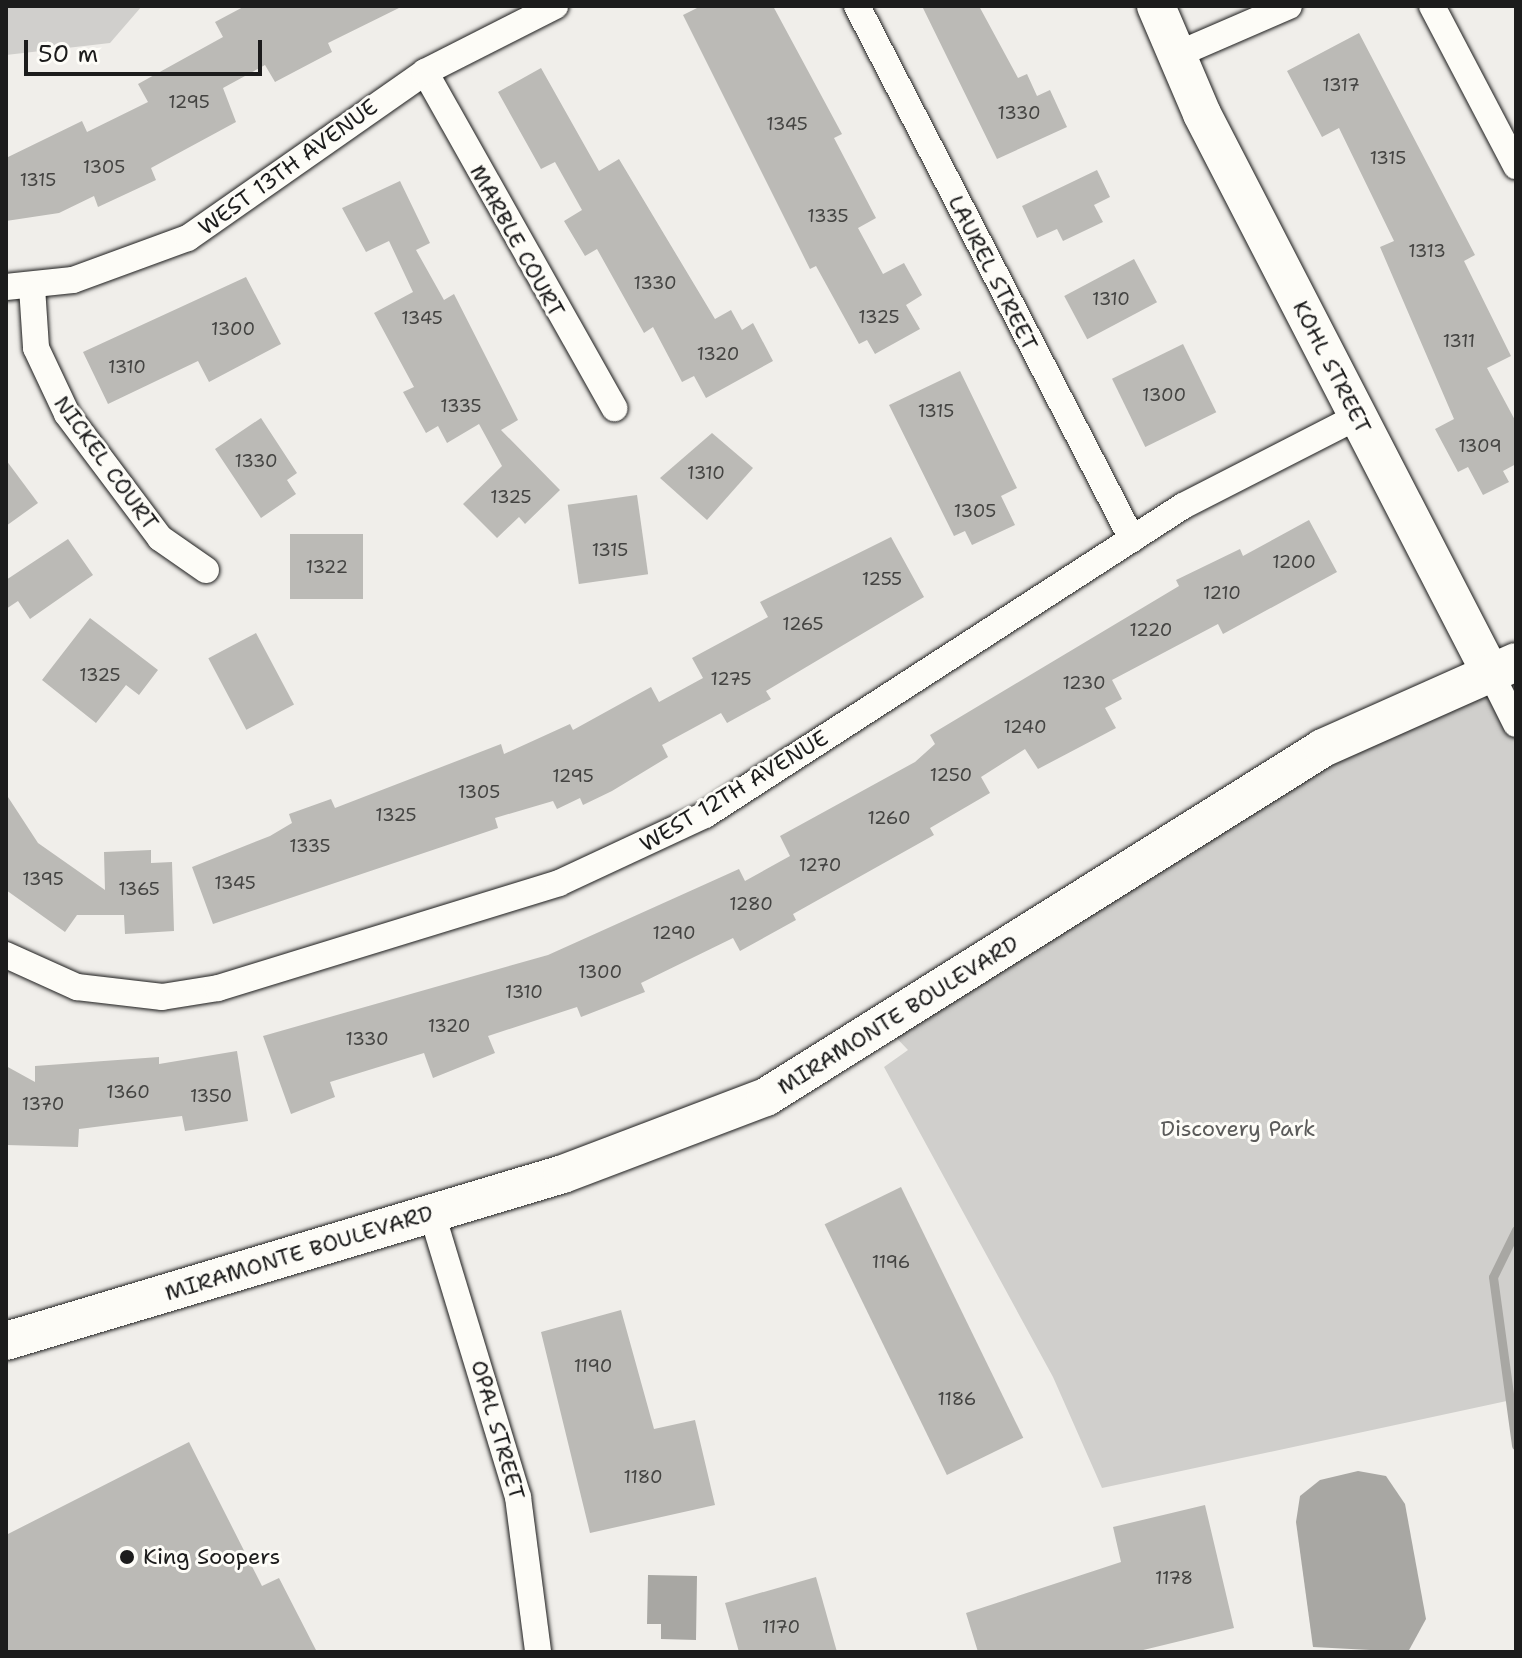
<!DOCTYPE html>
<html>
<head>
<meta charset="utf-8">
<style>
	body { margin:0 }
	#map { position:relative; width:1522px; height:1658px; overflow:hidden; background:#f0eeea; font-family:"Shantell Sans",sans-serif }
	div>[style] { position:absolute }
	.green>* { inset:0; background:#d0cfcc }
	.water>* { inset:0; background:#a8a7a3 }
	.stream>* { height:9px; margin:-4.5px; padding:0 4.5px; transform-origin:4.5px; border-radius:4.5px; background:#a8a7a3 }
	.building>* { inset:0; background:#bbbab6; transform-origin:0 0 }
	.roads { filter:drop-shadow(0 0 2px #1c1c1c) drop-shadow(0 0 2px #1c1c1c) }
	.street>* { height:26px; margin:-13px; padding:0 13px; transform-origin:13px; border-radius:13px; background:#fdfcf7 }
	.secondary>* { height:38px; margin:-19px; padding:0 19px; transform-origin:19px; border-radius:19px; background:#fdfcf7 }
	.dots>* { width:22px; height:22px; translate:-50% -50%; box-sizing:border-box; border:4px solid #fdfcf7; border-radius:50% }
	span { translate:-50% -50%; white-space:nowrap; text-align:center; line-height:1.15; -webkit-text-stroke:6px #fdfcf7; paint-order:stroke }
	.number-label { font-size:18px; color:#444442 }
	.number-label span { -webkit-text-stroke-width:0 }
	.street-label { font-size:22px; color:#1c1c1c }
	.park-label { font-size:22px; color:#5b5b5a }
	.poi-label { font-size:22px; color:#1c1c1c }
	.left { translate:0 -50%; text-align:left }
	.frame { position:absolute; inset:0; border:8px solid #1c1c1c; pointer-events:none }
	.scale { position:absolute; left:24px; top:40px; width:238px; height:36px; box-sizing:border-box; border:4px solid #1c1c1c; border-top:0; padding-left:10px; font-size:24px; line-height:28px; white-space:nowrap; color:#1c1c1c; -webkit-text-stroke:6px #fdfcf7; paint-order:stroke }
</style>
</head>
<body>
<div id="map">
	<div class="green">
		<div style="clip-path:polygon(6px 6px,142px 6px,110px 43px,6px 55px)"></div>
		<div style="clip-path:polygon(1516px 662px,1516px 1399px,1102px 1488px,1053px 1377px,884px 1067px,908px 1050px,887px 1028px,1185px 832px)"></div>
	</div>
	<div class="water">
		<div style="clip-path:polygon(1358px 1471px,1386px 1476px,1405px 1504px,1426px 1619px,1408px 1652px,1313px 1647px,1296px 1522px,1300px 1496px,1320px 1480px)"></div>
		<div style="clip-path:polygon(648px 1575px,697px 1576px,696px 1640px,661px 1639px,661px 1624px,647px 1624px)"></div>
	</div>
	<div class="stream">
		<div style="left:1516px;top:1230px;width:52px;rotate:116.1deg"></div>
		<div style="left:1493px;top:1277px;width:170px;rotate:82.2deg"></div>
	</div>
	<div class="building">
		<div style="clip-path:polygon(245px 6px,403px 6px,328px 43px,332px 52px,275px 82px,265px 65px,223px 88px,236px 122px,151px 168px,156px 180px,98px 207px,94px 196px,59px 213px,6px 221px,6px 158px,82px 121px,87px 132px,148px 102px,138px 84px,223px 37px,215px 22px)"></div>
		<div style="clip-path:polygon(701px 6px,773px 6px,842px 134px,834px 138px,876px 218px,858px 228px,883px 274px,904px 263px,922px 295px,906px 305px,920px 329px,875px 354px,867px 340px,859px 344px,816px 266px,810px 269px,683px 15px)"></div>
		<div style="clip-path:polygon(922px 6px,979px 6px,1018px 78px,1027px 74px,1037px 96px,1050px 90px,1067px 127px,997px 159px)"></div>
		<div style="clip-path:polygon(1359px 33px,1475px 255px,1464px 261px,1511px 356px,1487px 368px,1516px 422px,1516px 464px,1503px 471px,1509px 482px,1483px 495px,1468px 467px,1458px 472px,1435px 429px,1454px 419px,1380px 247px,1394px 241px,1339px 128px,1322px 137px,1287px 71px)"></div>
		<div style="clip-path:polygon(541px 68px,599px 171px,619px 159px,715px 319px,731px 310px,742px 330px,753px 323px,773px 361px,706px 398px,694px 376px,682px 382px,653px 327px,644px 333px,597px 249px,585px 256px,564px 221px,582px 210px,555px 162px,541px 169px,498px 92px)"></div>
		<div style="clip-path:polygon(1097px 170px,1110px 197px,1094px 205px,1103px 222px,1063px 241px,1057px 229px,1037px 238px,1022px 206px)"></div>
		<div style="clip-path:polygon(400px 181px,430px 243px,416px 250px,444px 300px,454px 294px,518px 420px,501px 430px,560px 490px,525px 524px,519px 517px,497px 538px,463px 504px,502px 466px,479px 424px,447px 443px,438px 426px,426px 433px,403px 392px,414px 387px,374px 313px,413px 292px,389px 241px,366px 252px,342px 208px)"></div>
		<div style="left:1134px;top:259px;width:49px;height:79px;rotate:62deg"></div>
		<div style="clip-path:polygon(246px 277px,281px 344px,209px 382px,198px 361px,108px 404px,83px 352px)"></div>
		<div style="left:1183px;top:344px;width:76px;height:79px;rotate:64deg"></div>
		<div style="clip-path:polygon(960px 371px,1017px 488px,1001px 496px,1015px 525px,972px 545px,965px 531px,954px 536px,889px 405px)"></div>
		<div style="clip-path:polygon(261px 418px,297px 473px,287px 480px,296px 494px,261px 518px,215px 449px)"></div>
		<div style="clip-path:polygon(712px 433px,753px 468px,707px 520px,660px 478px)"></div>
		<div style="clip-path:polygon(6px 460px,38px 503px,6px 526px)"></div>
		<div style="left:637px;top:495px;width:80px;height:70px;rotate:82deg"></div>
		<div style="clip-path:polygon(1309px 520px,1337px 572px,1223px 634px,1218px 624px,1112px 680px,1122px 699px,1105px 708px,1116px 728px,1038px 769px,1025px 749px,981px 777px,990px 793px,930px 828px,934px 835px,793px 914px,796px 920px,740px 951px,733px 938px,641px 983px,645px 992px,581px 1017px,577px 1007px,488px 1036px,495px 1053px,433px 1078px,424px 1053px,330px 1082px,335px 1097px,291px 1114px,263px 1036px,548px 955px,739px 869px,745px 881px,790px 856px,780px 836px,915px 762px,935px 744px,930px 735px,1179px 586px,1176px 580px,1240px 549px,1243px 556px)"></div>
		<div style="left:363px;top:534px;width:65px;height:73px;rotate:90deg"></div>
		<div style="clip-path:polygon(891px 537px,924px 597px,766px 691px,771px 699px,727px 723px,721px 713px,662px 745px,668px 757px,612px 791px,583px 805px,580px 798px,557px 809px,553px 801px,495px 818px,498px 828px,213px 924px,192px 867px,270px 836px,292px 823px,289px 814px,331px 799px,335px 808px,501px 744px,504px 754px,570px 724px,573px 730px,651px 687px,659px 702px,703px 678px,692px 658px,768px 617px,760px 602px)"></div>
		<div style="clip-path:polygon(68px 539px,93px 575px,30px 619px,18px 601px,6px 609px,6px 580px)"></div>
		<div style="clip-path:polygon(90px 618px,158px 670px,139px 695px,126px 685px,96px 723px,42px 680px)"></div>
		<div style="left:256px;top:633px;width:81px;height:54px;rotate:62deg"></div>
		<div style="clip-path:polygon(6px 794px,38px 843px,105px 890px,104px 852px,151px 850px,151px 863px,172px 862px,174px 931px,125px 934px,124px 915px,77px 915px,65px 932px,6px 890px)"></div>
		<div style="clip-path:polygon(237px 1051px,248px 1121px,185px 1131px,182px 1116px,79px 1129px,78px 1147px,6px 1145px,6px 1066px,35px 1082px,35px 1066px,159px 1057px,159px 1064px)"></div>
		<div style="left:901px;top:1187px;width:279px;height:85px;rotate:64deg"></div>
		<div style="clip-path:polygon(621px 1310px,654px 1429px,695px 1420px,715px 1505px,590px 1533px,541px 1332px)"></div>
		<div style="clip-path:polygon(189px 1442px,262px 1586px,279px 1578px,317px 1652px,6px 1652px,6px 1535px)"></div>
		<div style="clip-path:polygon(1205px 1505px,1234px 1628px,1135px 1652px,978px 1652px,966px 1613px,1121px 1562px,1113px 1527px)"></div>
		<div style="clip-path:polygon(816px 1577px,837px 1652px,739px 1652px,725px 1603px)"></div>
	</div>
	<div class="roads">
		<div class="street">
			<div style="left:857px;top:6px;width:600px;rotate:62.71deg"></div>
			<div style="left:1432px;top:6px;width:181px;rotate:62.3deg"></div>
			<div style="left:1176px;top:55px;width:123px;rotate:-23.4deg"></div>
			<div style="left:425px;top:72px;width:386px;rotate:60.6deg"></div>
			<div style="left:6px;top:287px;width:67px;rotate:-6deg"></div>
			<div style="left:73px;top:280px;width:122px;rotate:-20.1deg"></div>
			<div style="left:188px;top:238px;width:289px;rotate:-35deg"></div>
			<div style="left:425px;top:72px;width:146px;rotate:-26.9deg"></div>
			<div style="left:32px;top:287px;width:61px;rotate:86.2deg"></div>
			<div style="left:36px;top:348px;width:73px;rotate:64.8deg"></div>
			<div style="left:67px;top:414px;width:155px;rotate:53.1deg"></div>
			<div style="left:160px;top:538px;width:56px;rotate:34.8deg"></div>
			<div style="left:1490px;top:672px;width:58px;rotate:63.4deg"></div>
			<div style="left:6px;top:955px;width:78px;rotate:24.3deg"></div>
			<div style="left:77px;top:987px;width:86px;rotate:6.7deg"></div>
			<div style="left:162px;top:997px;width:57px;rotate:-9.1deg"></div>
			<div style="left:218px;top:988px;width:357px;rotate:-17.1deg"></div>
			<div style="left:559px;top:883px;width:161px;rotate:-25deg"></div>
			<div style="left:705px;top:815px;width:569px;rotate:-32.88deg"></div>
			<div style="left:1183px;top:506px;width:195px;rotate:-27.1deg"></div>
			<div style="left:432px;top:1214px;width:296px;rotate:73.1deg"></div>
			<div style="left:518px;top:1497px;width:156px;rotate:82.6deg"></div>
		</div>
		<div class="secondary">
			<div style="left:1156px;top:6px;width:117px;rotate:66.9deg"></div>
			<div style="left:1202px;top:114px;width:628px;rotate:62.7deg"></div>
			<div style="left:6px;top:1341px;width:581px;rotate:-16.69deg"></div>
			<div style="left:563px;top:1174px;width:217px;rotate:-20.8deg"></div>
			<div style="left:766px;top:1097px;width:657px;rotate:-32.07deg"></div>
			<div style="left:1323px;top:748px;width:211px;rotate:-24deg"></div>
		</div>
	</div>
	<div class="dots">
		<div style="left:127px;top:1557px;background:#1c1c1c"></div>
	</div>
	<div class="number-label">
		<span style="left:1341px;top:85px">1317</span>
		<span style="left:189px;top:102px">1295</span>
		<span style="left:1019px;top:113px">1330</span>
		<span style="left:787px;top:124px">1345</span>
		<span style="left:1388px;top:158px">1315</span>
		<span style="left:104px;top:167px">1305</span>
		<span style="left:38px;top:180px">1315</span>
		<span style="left:828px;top:216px">1335</span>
		<span style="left:1427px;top:251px">1313</span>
		<span style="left:655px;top:283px">1330</span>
		<span style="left:1111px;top:299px">1310</span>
		<span style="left:879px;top:317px">1325</span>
		<span style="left:422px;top:318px">1345</span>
		<span style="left:233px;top:329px">1300</span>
		<span style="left:1459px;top:341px">1311</span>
		<span style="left:718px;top:354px">1320</span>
		<span style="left:127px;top:367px">1310</span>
		<span style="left:1164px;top:395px">1300</span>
		<span style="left:461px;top:406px">1335</span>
		<span style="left:936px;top:411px">1315</span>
		<span style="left:1480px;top:446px">1309</span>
		<span style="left:256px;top:461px">1330</span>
		<span style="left:706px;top:473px">1310</span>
		<span style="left:511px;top:497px">1325</span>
		<span style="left:975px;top:511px">1305</span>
		<span style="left:610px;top:550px">1315</span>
		<span style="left:1294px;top:562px">1200</span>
		<span style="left:327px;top:567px">1322</span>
		<span style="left:882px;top:579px">1255</span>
		<span style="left:1222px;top:593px">1210</span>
		<span style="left:803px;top:624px">1265</span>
		<span style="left:1151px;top:630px">1220</span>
		<span style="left:100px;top:675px">1325</span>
		<span style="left:731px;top:679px">1275</span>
		<span style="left:1084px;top:683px">1230</span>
		<span style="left:1025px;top:727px">1240</span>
		<span style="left:951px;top:775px">1250</span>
		<span style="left:573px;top:776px">1295</span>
		<span style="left:479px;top:792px">1305</span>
		<span style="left:396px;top:815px">1325</span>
		<span style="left:889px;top:818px">1260</span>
		<span style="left:310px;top:846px">1335</span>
		<span style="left:820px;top:865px">1270</span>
		<span style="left:43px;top:879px">1395</span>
		<span style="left:235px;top:883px">1345</span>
		<span style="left:139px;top:889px">1365</span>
		<span style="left:751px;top:904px">1280</span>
		<span style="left:674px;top:933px">1290</span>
		<span style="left:600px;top:972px">1300</span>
		<span style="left:524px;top:992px">1310</span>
		<span style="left:449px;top:1026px">1320</span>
		<span style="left:367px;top:1039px">1330</span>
		<span style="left:128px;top:1092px">1360</span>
		<span style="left:211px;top:1096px">1350</span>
		<span style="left:43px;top:1104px">1370</span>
		<span style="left:891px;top:1262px">1196</span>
		<span style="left:593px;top:1366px">1190</span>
		<span style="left:957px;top:1399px">1186</span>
		<span style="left:643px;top:1477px">1180</span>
		<span style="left:1174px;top:1578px">1178</span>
		<span style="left:781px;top:1627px">1170</span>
	</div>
	<div class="street-label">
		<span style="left:288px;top:167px;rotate:-36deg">WEST 13TH AVENUE</span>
		<span style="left:517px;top:241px;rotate:61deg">MARBLE COURT</span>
		<span style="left:993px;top:273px;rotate:63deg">LAUREL STREET</span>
		<span style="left:1332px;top:367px;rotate:63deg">KOHL STREET</span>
		<span style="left:106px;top:463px;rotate:54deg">NICKEL COURT</span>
		<span style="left:734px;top:791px;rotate:-31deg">WEST 12TH AVENUE</span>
		<span style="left:898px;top:1015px;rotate:-32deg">MIRAMONTE BOULEVARD</span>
		<span style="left:299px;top:1253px;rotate:-17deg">MIRAMONTE BOULEVARD</span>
		<span style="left:498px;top:1430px;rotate:74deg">OPAL STREET</span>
	</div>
	<div class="park-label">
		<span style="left:1238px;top:1129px">Discovery Park</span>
	</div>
	<div class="poi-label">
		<span class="left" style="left:143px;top:1557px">King Soopers</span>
	</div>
	<div class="frame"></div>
	<div class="scale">50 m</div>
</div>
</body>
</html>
